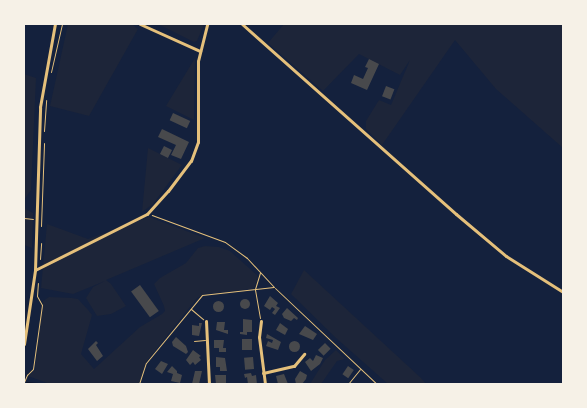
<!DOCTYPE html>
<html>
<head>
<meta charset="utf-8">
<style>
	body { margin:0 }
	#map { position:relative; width:587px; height:408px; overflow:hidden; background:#14213d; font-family:"Golos Text",sans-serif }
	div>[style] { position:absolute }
	.green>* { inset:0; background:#1d2539 }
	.stream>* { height:2px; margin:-1px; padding:0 1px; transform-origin:1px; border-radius:1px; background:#0b132b }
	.building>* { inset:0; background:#48494c; transform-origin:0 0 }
	.round { border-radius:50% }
	.path>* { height:1px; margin:-0.5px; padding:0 0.5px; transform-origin:0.5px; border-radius:0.5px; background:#e5c07b }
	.service>* { height:1px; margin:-0.5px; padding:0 0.5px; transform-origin:0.5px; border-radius:0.5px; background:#e5c07b }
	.minor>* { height:3px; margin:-1.5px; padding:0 1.5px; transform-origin:1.5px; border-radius:1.5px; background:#e5c07b }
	span { translate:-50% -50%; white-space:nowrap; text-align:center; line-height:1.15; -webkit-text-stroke:4px #f6f1e7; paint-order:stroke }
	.frame { position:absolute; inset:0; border:25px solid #f6f1e7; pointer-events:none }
</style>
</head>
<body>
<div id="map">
	<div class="green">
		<div style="clip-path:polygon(68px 24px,132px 24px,138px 29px,89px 116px,50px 106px)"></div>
		<div style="clip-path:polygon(158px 24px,204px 24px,197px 41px,194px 42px)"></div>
		<div style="clip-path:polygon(284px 24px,563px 24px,563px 148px,496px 89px,455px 40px,382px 145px,366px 129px,366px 121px,379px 100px,391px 105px,410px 60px,400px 75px,359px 54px,323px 91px,268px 43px)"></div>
		<div style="clip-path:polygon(195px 58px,194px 120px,166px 106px)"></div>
		<div style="clip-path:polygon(24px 74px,36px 78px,31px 190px,24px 200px)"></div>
		<div style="clip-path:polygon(148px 148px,182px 165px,153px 204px,142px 212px)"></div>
		<div style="clip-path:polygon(24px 208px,33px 213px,32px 248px,24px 245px)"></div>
		<div style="clip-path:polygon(149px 217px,205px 238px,106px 280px,111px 284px,126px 306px,111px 314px,97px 316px,86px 298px,93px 287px,105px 281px,73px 294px,41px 288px,47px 224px,88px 239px)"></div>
		<div style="clip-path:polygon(205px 246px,219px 247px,230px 251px,258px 276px,255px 286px,252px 289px,205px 294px,197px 298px,146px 362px,139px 384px,50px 384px,28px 376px,35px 370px,43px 301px,49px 297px,72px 298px,78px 299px,89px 311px,92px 315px,81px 354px,94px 369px,140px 327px,162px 314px,165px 311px,164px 306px,154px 284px,160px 278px,186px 263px,198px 248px)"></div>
		<div style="clip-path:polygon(304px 270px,421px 378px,426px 384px,388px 384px,336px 338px,291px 294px)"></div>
		<div style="clip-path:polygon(336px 350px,345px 359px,337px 361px,321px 384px,310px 384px,325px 360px)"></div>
	</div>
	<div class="stream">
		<div style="left:27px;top:383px;width:11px;rotate:5deg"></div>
	</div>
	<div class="building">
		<div style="clip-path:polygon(369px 59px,379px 64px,367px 90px,351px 83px,354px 75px,363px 79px,368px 68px,365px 67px)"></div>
		<div style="left:386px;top:86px;width:9px;height:11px;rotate:21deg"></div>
		<div style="left:173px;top:113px;width:19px;height:8px;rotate:25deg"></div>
		<div style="clip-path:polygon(162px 129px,189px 142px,181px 159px,171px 155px,176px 145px,158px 137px)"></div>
		<div style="left:164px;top:146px;width:9px;height:9px;rotate:27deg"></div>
		<div style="left:140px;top:285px;width:32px;height:11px;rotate:54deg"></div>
		<div style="clip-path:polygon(270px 296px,278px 303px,276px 306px,280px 308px,275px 315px,272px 313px,275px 309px,272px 307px,270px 310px,264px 306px)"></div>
		<div class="round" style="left:240px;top:299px;width:10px;height:10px"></div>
		<div class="round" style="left:212.5px;top:300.5px;width:11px;height:11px"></div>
		<div style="clip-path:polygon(287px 308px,298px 318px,297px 320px,294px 318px,291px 321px,284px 318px,282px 314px)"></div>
		<div style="clip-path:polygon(243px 319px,252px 320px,252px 332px,247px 332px,247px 335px,240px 334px,240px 332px,243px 332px)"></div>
		<div style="clip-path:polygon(217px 322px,225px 322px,224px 330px,228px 330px,228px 334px,216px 330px)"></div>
		<div style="clip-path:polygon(199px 323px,202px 323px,199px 336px,192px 335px,192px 325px,199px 326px)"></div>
		<div style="clip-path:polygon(280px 323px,288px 329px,285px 335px,276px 330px)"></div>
		<div style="clip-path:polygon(305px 326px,317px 334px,313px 340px,299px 334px)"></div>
		<div style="clip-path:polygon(267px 334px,281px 342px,278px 350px,266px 346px,268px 341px,272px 343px,273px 340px,266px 338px)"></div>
		<div style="clip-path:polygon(176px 337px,186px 346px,188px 352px,186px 354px,173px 346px,172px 342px)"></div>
		<div style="left:242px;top:339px;width:10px;height:11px"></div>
		<div style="clip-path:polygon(214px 340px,224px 340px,223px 348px,226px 348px,226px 352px,219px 352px,219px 348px,214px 348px)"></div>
		<div class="round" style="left:288.5px;top:340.5px;width:11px;height:11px"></div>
		<div style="clip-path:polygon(96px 341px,98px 343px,96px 345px,103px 356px,97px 361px,88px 349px)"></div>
		<div style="left:325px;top:343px;width:8px;height:10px;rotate:45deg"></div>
		<div style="clip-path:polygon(193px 350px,201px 356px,199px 357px,201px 360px,195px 365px,193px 362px,190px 365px,186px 360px)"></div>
		<div style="clip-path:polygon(316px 355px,323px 358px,320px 364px,311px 371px,305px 362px,310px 358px,313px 361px)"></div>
		<div style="clip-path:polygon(216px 357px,225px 358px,227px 371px,220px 371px,220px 367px,216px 367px)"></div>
		<div style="left:253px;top:357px;width:12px;height:9px;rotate:85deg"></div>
		<div style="clip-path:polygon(161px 361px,168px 364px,162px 374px,155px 369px)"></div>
		<div style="clip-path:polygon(172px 366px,177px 371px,177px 373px,182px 375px,180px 383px,171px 381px,173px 374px,167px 372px)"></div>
		<div style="left:348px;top:366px;width:7px;height:10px;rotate:34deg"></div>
		<div style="clip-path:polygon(195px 371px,202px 371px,199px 384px,192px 384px)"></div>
		<div style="clip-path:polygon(300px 371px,307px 375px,306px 379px,302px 384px,296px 384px,295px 379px)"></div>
		<div style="clip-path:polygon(251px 373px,252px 376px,256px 375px,257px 384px,248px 384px,247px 377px,245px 378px,244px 374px)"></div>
		<div style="clip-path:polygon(284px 374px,288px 384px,278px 384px,276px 376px)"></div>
		<div style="clip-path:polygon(215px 375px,226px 375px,226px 383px,216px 384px)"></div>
	</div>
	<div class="path">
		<div style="left:51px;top:72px;width:49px;rotate:-77.1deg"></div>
		<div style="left:44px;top:131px;width:31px;rotate:-86deg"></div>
		<div style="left:24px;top:218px;width:9px;rotate:6deg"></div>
		<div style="left:41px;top:226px;width:83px;rotate:-87.9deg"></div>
		<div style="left:40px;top:259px;width:16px;rotate:-86deg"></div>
		<div style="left:275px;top:288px;width:140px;rotate:43.3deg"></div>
		<div style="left:191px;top:309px;width:16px;rotate:40deg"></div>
		<div style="left:260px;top:318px;width:29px;rotate:-100deg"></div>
		<div style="left:255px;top:289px;width:17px;rotate:-73deg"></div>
		<div style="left:24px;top:382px;width:8px;rotate:-67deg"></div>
		<div style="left:27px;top:375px;width:8px;rotate:-45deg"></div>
		<div style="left:33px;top:369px;width:65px;rotate:-82deg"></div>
		<div style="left:42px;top:305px;width:10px;rotate:-119deg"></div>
		<div style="left:37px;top:296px;width:13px;rotate:-86deg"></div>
		<div style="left:139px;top:384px;width:22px;rotate:-72deg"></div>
		<div style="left:146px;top:363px;width:88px;rotate:-50.5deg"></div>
		<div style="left:202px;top:295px;width:72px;rotate:-6.3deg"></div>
		<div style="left:274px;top:287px;width:40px;rotate:-133deg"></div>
		<div style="left:247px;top:258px;width:27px;rotate:-144deg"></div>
		<div style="left:225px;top:242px;width:78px;rotate:-159.7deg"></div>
		<div style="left:348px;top:384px;width:19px;rotate:-51deg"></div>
	</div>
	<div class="service">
		<div style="left:194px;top:341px;width:11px;rotate:-5deg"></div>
	</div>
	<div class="minor">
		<div style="left:140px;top:24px;width:66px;rotate:24.2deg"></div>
		<div style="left:242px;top:24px;width:286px;rotate:41.6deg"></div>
		<div style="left:456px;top:214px;width:65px;rotate:40deg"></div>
		<div style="left:506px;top:256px;width:67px;rotate:32.3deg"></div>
		<div style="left:35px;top:270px;width:125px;rotate:-26.6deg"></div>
		<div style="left:147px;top:214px;width:31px;rotate:-48deg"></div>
		<div style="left:168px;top:191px;width:38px;rotate:-53deg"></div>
		<div style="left:191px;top:161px;width:20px;rotate:-70deg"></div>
		<div style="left:198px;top:142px;width:81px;rotate:-90deg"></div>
		<div style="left:198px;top:61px;width:38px;rotate:-76deg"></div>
		<div style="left:206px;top:321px;width:63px;rotate:87.3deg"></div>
		<div style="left:261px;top:321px;width:16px;rotate:97deg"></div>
		<div style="left:259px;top:337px;width:47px;rotate:82.7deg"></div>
		<div style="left:24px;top:344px;width:75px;rotate:-81.5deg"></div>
		<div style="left:35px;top:270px;width:163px;rotate:-88.2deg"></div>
		<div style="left:40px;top:107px;width:84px;rotate:-79.8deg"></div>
		<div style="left:263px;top:373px;width:32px;rotate:-13deg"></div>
		<div style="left:294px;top:366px;width:16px;rotate:-50deg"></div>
	</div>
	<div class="frame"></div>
</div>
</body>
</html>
